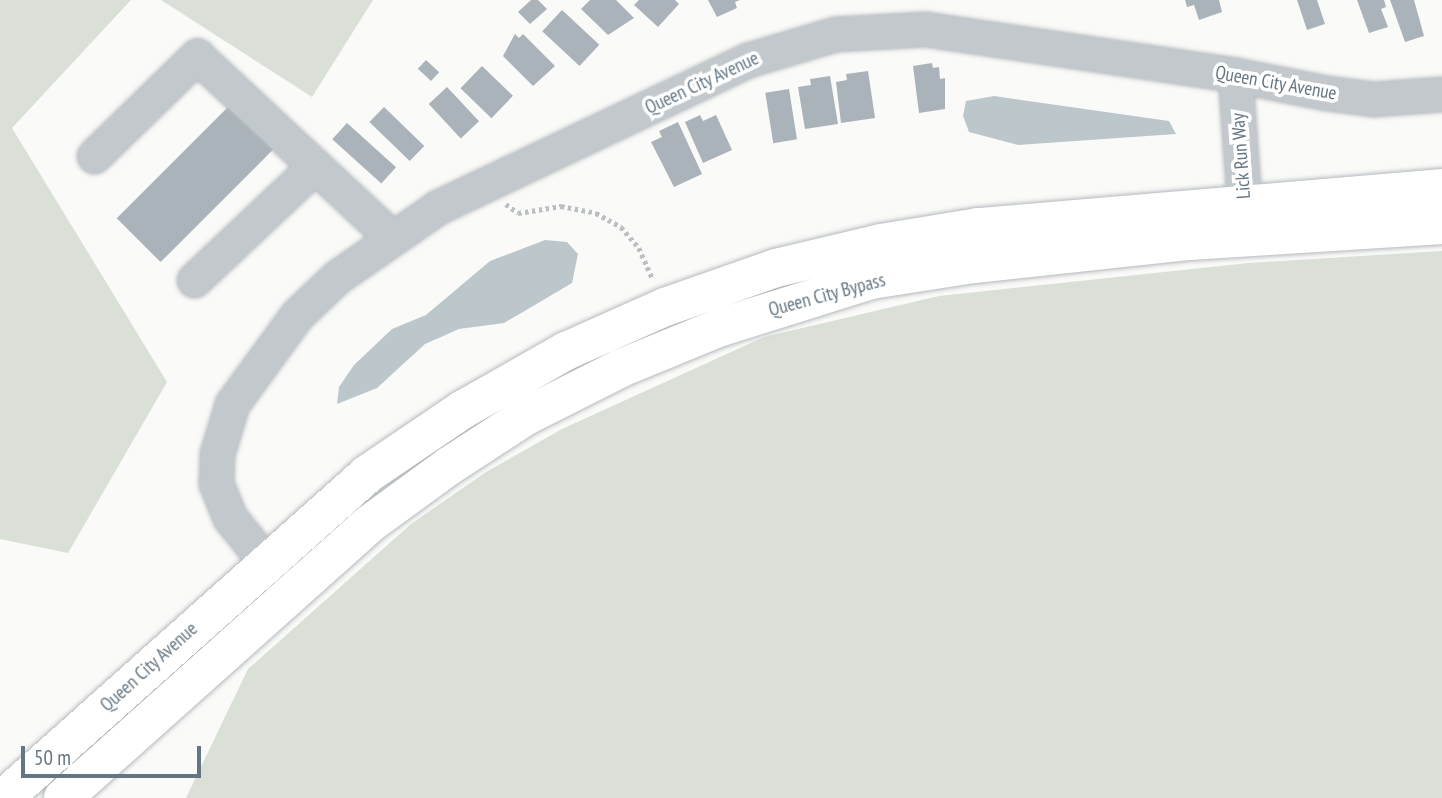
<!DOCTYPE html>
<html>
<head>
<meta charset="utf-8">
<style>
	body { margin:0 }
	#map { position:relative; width:1442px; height:798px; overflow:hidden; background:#fafaf8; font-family:"PT Sans Narrow",sans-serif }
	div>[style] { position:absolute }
	.green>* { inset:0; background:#dadfd7 }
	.water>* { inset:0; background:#bbc7cb }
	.building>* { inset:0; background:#aab3b9; transform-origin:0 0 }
	.path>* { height:4.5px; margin-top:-2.25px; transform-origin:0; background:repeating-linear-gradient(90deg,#bbbfc2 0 3.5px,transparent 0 7px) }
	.roads { filter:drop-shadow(0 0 2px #b5babe) drop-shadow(0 0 2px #b5babe) }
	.minor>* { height:33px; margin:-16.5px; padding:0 16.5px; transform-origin:16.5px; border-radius:16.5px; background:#c3c8cc }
	.major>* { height:38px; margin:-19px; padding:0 19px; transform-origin:19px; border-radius:19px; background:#fff }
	span { translate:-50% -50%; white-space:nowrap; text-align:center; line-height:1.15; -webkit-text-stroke:7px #fff; paint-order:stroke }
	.street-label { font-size:19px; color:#657683 }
	.scale { position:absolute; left:21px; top:746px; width:180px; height:32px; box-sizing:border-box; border:4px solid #657683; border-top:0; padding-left:9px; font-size:21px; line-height:24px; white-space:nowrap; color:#657683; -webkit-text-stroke:5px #fff; paint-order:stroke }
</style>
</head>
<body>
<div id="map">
	<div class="green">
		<div style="clip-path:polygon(0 0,131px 0,12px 128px,167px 382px,68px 553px,0 539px)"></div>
		<div style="clip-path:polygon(161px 0,373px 0,312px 97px)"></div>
		<div style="clip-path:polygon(1442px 251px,1442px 798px,186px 798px,248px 669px,411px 524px,486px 472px,562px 429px,764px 337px,939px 296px,1249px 263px)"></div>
	</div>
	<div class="water">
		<div style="clip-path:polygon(994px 96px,1169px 121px,1176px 134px,1018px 145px,969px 132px,963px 116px,966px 101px)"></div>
		<div style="clip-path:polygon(545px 240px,567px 242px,578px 254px,572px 283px,504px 323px,459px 329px,425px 344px,377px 388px,337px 404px,339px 387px,354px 365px,392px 329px,426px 315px,490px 261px)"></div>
	</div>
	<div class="building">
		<div style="clip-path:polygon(531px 0,538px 0,547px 9px,530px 24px,518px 12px)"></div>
		<div style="clip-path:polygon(590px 0,616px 0,634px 18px,608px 35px,581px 9px)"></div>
		<div style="clip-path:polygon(639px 0,675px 0,679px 4px,658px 27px,634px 5px)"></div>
		<div style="clip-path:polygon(708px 0,740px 0,735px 2px,737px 8px,717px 17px)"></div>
		<div style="clip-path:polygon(1185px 0,1219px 0,1222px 12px,1199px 20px,1194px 5px,1187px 7px)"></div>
		<div style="clip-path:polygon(1297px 0,1317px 0,1325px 24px,1307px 30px)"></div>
		<div style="clip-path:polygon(1357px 0,1384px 0,1386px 7px,1381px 9px,1388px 27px,1369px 33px)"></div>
		<div style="clip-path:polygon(1390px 0,1414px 0,1424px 36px,1405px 42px)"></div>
		<div style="left:562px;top:10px;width:51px;height:29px;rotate:43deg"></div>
		<div style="clip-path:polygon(515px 34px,519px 38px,523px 34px,555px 66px,533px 86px,503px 56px)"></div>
		<div style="left:426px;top:60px;width:18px;height:12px;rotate:43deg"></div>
		<div style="clip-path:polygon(932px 63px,933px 68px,939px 67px,940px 79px,945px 78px,945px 109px,919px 113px,913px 66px)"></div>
		<div style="left:482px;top:66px;width:43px;height:31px;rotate:44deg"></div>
		<div style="clip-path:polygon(868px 71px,875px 118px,841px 123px,836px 82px,847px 80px,846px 74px)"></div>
		<div style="clip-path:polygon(830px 76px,838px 124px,805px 129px,798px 87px,811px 85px,810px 79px)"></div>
		<div style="left:447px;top:87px;width:47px;height:25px;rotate:47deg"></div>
		<div style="left:789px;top:89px;width:51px;height:24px;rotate:81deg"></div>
		<div style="left:232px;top:103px;width:62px;height:163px;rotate:45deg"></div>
		<div style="left:384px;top:107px;width:56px;height:21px;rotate:44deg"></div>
		<div style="clip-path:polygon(700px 115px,703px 121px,716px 115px,732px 150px,703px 163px,685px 122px)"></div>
		<div style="clip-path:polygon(678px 122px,702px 174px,674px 187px,651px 142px,662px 137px,659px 131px)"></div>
		<div style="left:347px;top:123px;width:66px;height:22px;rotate:42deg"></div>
	</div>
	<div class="path">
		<div style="left:506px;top:204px;width:15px;rotate:37deg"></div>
		<div style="left:518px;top:213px;width:44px;rotate:-9.2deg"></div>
		<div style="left:561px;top:206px;width:36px;rotate:11deg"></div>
		<div style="left:596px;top:213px;width:29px;rotate:29deg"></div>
		<div style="left:621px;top:227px;width:28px;rotate:49deg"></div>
		<div style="left:639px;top:248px;width:34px;rotate:66deg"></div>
	</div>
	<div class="roads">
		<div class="minor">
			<div style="left:1235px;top:75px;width:154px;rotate:85.9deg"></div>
			<div style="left:94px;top:156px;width:144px;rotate:-44.2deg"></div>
			<div style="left:197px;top:56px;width:264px;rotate:43deg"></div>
			<div style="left:194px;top:280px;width:166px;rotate:-43.3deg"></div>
			<div style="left:290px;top:592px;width:95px;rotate:-129deg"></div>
			<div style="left:230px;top:518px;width:38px;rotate:-112deg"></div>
			<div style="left:216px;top:483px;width:29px;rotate:-88deg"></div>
			<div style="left:217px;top:454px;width:52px;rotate:-73.3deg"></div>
			<div style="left:232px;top:404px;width:110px;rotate:-53.9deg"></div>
			<div style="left:297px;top:315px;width:55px;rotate:-43.5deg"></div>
			<div style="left:337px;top:277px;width:123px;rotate:-34.7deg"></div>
			<div style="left:438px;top:207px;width:343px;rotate:-25.4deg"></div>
			<div style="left:748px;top:60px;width:91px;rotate:-16.6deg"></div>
			<div style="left:835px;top:34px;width:90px;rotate:-3.2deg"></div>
			<div style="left:925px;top:29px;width:313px;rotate:8.4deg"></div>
			<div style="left:1235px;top:75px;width:94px;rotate:11.1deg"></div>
			<div style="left:1327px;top:93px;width:46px;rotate:7.4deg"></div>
			<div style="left:1373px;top:99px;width:69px;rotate:-4.1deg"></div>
		</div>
		<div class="major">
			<div style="left:4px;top:798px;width:485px;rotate:-41.7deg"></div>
			<div style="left:366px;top:475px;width:116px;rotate:-34.1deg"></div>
			<div style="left:462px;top:410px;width:120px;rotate:-29.6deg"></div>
			<div style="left:566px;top:351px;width:108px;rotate:-24deg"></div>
			<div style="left:665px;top:307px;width:118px;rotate:-19.4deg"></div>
			<div style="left:776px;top:268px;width:108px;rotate:-13.4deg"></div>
			<div style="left:881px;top:243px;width:99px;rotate:-9.3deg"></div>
			<div style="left:979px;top:227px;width:465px;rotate:-4.8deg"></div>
			<div style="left:63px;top:798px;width:409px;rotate:-41.8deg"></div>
			<div style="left:368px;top:525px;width:100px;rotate:-36.1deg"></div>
			<div style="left:449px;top:466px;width:92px;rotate:-33deg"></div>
			<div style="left:526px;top:416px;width:106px;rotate:-26.8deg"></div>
			<div style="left:621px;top:368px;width:108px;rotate:-22.3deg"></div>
			<div style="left:721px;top:327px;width:157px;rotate:-17.4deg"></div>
			<div style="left:871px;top:280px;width:104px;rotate:-8.8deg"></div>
			<div style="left:974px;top:264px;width:217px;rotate:-6.1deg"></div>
			<div style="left:1190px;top:241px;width:253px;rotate:-3.6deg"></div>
		</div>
	</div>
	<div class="street-label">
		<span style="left:702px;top:83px;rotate:-25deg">Queen City Avenue</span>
		<span style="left:1276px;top:83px;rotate:10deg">Queen City Avenue</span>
		<span style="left:1241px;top:156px;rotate:-94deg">Lick Run Way</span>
		<span style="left:827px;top:295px;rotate:-15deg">Queen City Bypass</span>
		<span style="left:149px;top:667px;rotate:-42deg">Queen City Avenue</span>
	</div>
	<div class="scale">50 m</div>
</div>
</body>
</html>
